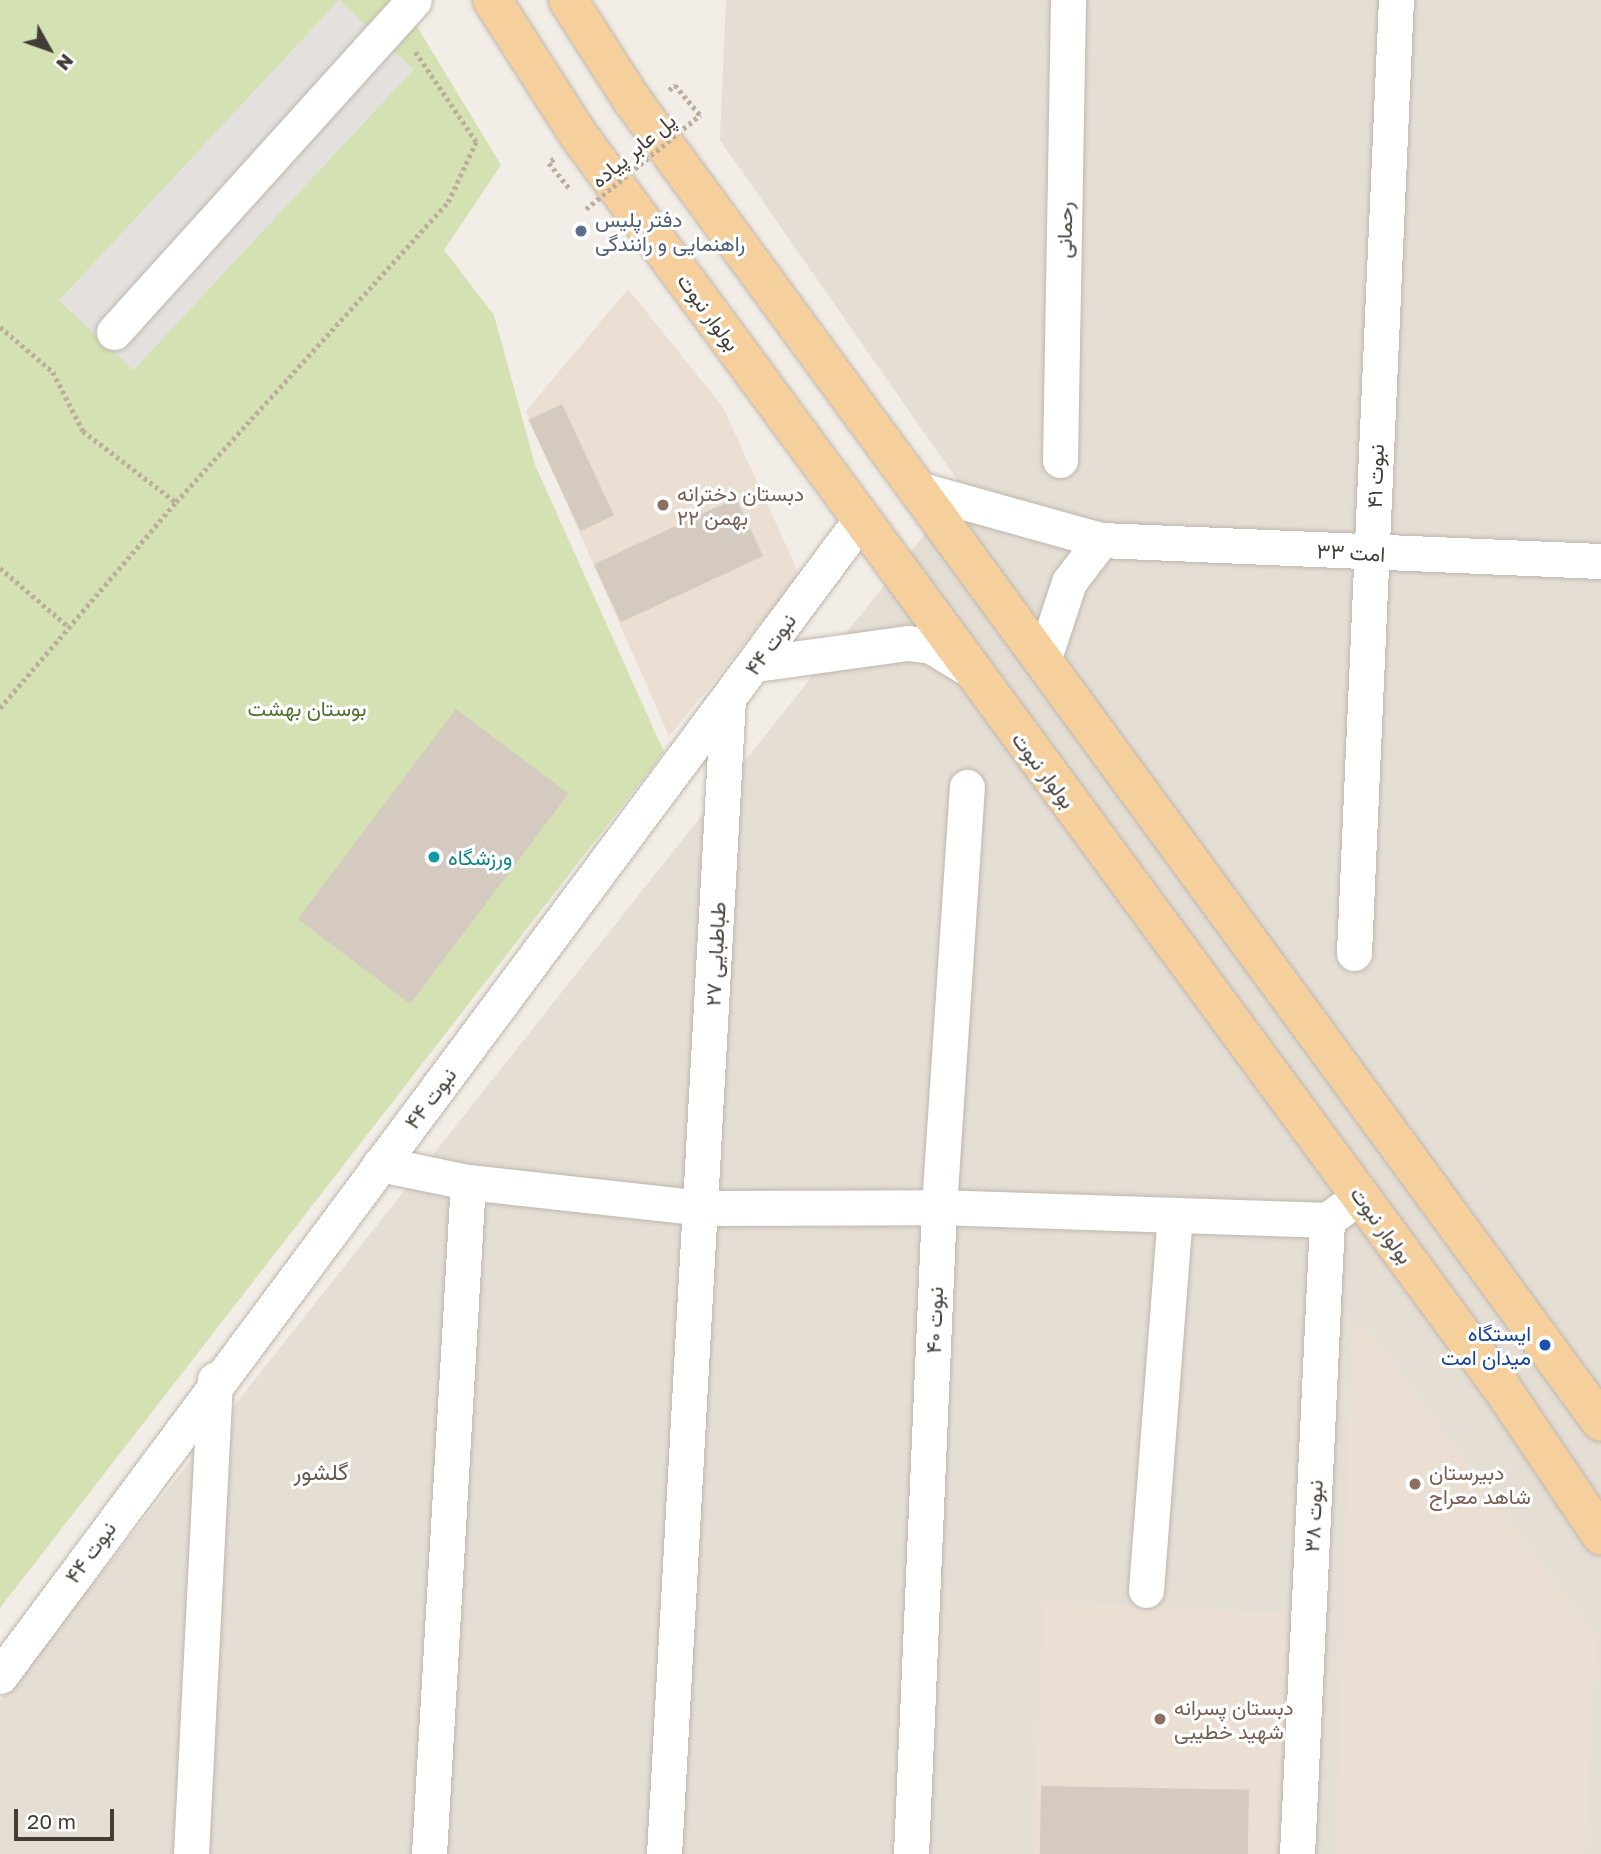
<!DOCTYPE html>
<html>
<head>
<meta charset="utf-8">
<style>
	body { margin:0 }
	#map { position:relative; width:1601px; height:1854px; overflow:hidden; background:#f2ede6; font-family:"Golos Text",Vazirmatn,sans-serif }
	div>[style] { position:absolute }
	.residential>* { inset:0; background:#e5ded5 }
	.education>* { inset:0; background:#eadfd2; transform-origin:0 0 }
	.green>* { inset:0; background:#d4e2b3 }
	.parking>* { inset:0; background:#e3e0de; transform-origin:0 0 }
	.building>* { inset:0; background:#d5cac0; transform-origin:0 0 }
	.path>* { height:4.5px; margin-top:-2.25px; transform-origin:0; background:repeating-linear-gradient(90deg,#bdad9c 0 3.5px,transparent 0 7px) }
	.roads { filter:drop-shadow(0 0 2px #bfb6ad) drop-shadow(0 0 2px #bfb6ad) }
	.minor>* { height:35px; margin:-17.5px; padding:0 17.5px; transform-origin:17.5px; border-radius:17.5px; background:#fff }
	.major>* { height:38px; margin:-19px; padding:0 19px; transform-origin:19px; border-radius:19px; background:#f5cf9c }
	.path-bridge>* { height:4.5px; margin-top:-2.25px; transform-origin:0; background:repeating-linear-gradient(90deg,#bdad9c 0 3.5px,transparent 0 7px) }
	.dots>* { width:19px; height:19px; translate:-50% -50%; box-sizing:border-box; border:4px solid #fff; border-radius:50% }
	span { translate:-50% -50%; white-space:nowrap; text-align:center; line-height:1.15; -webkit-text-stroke:6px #fff; paint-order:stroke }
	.street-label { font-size:21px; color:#443d36 }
	.service-label { font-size:21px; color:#4e5e75 }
	.left { translate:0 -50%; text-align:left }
	.education-label { font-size:21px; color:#785e54 }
	.park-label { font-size:21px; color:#51702f }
	.culture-label { font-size:21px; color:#0d838f }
	.transit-label { font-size:21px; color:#164399 }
	.right { translate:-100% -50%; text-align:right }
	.neighbourhood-label { font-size:23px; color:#66594e }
	.north { position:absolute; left:14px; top:14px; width:70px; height:70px; -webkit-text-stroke:5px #fff; paint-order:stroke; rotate:130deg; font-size:19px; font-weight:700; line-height:28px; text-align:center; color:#443d36 }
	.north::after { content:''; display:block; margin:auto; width:24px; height:32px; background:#443d36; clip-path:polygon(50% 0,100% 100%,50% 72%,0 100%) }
	.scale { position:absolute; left:14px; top:1809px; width:100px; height:32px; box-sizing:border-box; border:4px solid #443d36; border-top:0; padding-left:9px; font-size:21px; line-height:24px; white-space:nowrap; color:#443d36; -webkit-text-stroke:5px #fff; paint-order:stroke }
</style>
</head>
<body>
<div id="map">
	<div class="residential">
		<div style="clip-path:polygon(726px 0,1601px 0,1601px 1854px,0 1854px,0 1701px,962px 487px,720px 140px)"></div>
	</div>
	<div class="education">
		<div style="clip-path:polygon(628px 289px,723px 407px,800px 576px,669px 736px,526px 411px)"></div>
		<div style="clip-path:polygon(1365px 1326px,1596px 1637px,1585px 1854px,1336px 1854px,1352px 1332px)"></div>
		<div style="left:1045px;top:1601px;width:243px;height:253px;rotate:3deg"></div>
	</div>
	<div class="green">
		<div style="clip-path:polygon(0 0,401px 0,501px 165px,444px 250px,494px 315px,535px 465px,664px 752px,0 1608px)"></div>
	</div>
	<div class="parking">
		<div style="left:339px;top:0;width:102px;height:411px;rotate:43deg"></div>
	</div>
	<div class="building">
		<div style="left:562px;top:404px;width:123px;height:37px;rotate:65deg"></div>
		<div style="left:736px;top:498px;width:64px;height:157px;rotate:65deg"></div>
		<div style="left:456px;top:709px;width:141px;height:263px;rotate:37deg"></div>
		<div style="left:1041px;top:1786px;width:208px;height:68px;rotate:1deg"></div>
	</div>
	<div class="path">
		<div style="left:669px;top:90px;width:8px;rotate:-40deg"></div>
		<div style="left:675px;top:85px;width:39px;rotate:50deg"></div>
		<div style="left:554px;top:159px;width:6px;rotate:141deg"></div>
		<div style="left:549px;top:163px;width:33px;rotate:51deg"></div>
		<div style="left:0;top:327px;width:70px;rotate:40.3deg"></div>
		<div style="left:53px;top:372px;width:66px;rotate:63deg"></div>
		<div style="left:83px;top:431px;width:117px;rotate:37.4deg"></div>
		<div style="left:0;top:568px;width:91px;rotate:40.5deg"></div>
		<div style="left:0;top:708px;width:271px;rotate:-49.5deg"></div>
		<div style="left:176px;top:502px;width:405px;rotate:-47.8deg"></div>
		<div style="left:448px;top:202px;width:66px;rotate:-65deg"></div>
		<div style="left:476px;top:142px;width:112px;rotate:-124.1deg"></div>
	</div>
	<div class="roads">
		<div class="minor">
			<div style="left:114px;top:332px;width:447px;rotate:-47.9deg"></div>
			<div style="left:1060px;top:460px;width:460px;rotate:-89deg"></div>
			<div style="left:918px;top:489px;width:190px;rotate:15.6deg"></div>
			<div style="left:1101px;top:540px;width:500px;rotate:2.41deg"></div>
			<div style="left:1044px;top:658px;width:80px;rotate:-71.8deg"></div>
			<div style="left:1069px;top:582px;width:53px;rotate:-52.7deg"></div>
			<div style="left:756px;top:664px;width:153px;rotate:-7.9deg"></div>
			<div style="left:908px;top:643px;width:23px;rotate:7deg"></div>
			<div style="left:931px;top:646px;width:44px;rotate:31.2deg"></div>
			<div style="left:1354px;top:953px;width:954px;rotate:-87.48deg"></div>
			<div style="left:380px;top:1164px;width:90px;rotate:11.6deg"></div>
			<div style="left:468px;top:1182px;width:236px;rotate:6.3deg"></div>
			<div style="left:703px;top:1208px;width:236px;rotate:-0.2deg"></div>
			<div style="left:939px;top:1207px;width:388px;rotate:1.9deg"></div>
			<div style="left:1146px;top:1590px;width:376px;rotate:-85.6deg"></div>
			<div style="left:0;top:1676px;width:1442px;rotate:-53.34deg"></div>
			<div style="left:191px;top:1854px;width:475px;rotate:-87.1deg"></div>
			<div style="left:429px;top:1854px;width:673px;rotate:-86.68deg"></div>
			<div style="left:664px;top:1854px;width:1156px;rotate:-86.83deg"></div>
			<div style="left:911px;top:1854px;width:648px;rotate:-87.52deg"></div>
			<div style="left:939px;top:1207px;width:421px;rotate:-86.2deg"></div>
			<div style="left:1297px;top:1854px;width:635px;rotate:-87.29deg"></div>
			<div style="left:1327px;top:1220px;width:24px;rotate:-36deg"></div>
		</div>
		<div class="major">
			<div style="left:492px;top:0;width:163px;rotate:57.3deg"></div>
			<div style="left:580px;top:137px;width:1553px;rotate:53.62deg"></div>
			<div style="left:1501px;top:1387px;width:179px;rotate:56deg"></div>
			<div style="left:568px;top:0;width:119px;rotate:57.4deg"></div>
			<div style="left:632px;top:100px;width:1639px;rotate:53.76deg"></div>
		</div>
	</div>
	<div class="path-bridge">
		<div style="left:586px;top:209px;width:148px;rotate:-39.5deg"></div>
	</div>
	<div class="dots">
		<div style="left:581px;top:231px;background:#5c6f8a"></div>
		<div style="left:663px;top:505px;background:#8d6e63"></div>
		<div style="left:434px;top:857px;background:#0f9aa8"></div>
		<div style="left:1545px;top:1345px;background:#1a4fb4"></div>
		<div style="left:1415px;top:1484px;background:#8d6e63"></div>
		<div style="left:1160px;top:1719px;background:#8d6e63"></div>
	</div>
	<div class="street-label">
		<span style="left:633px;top:150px;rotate:-40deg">پل عابر پیاده</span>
		<span style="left:1064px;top:230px;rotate:-89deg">رحمانی</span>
		<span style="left:709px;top:312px;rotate:54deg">بولوار نبوت</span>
		<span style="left:1375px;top:476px;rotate:-88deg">نبوت ۴۱</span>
		<span style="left:1351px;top:552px;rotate:3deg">امت ۳۳</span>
		<span style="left:770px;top:644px;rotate:-54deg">نبوت ۴۴</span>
		<span style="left:1044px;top:770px;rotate:53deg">بولوار نبوت</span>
		<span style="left:715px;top:954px;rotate:-87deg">طباطبایی ۲۷</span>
		<span style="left:430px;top:1098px;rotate:-53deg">نبوت ۴۴</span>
		<span style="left:1382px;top:1225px;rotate:54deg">بولوار نبوت</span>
		<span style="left:934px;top:1320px;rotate:-88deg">نبوت ۴۰</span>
		<span style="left:1313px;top:1516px;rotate:-87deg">نبوت ۳۸</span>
		<span style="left:90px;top:1552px;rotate:-54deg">نبوت ۴۴</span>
	</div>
	<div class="service-label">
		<span class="left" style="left:595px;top:231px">دفتر پلیس<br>راهنمایی و رانندگی</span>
	</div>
	<div class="education-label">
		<span class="left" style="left:677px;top:505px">دبستان دخترانه<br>۲۲ بهمن</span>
		<span class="left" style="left:1429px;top:1484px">دبیرستان<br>شاهد معراج</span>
		<span class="left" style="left:1174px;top:1719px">دبستان پسرانه<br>شهید خطیبی</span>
	</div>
	<div class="park-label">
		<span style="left:307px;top:708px">بوستان بهشت</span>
	</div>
	<div class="culture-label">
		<span class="left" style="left:448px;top:857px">ورزشگاه</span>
	</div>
	<div class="transit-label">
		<span class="right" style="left:1531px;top:1345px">ایستگاه<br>میدان امت</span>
	</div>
	<div class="neighbourhood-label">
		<span style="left:321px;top:1471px">گلشور</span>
	</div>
	<div class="north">N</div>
	<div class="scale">20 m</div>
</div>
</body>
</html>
